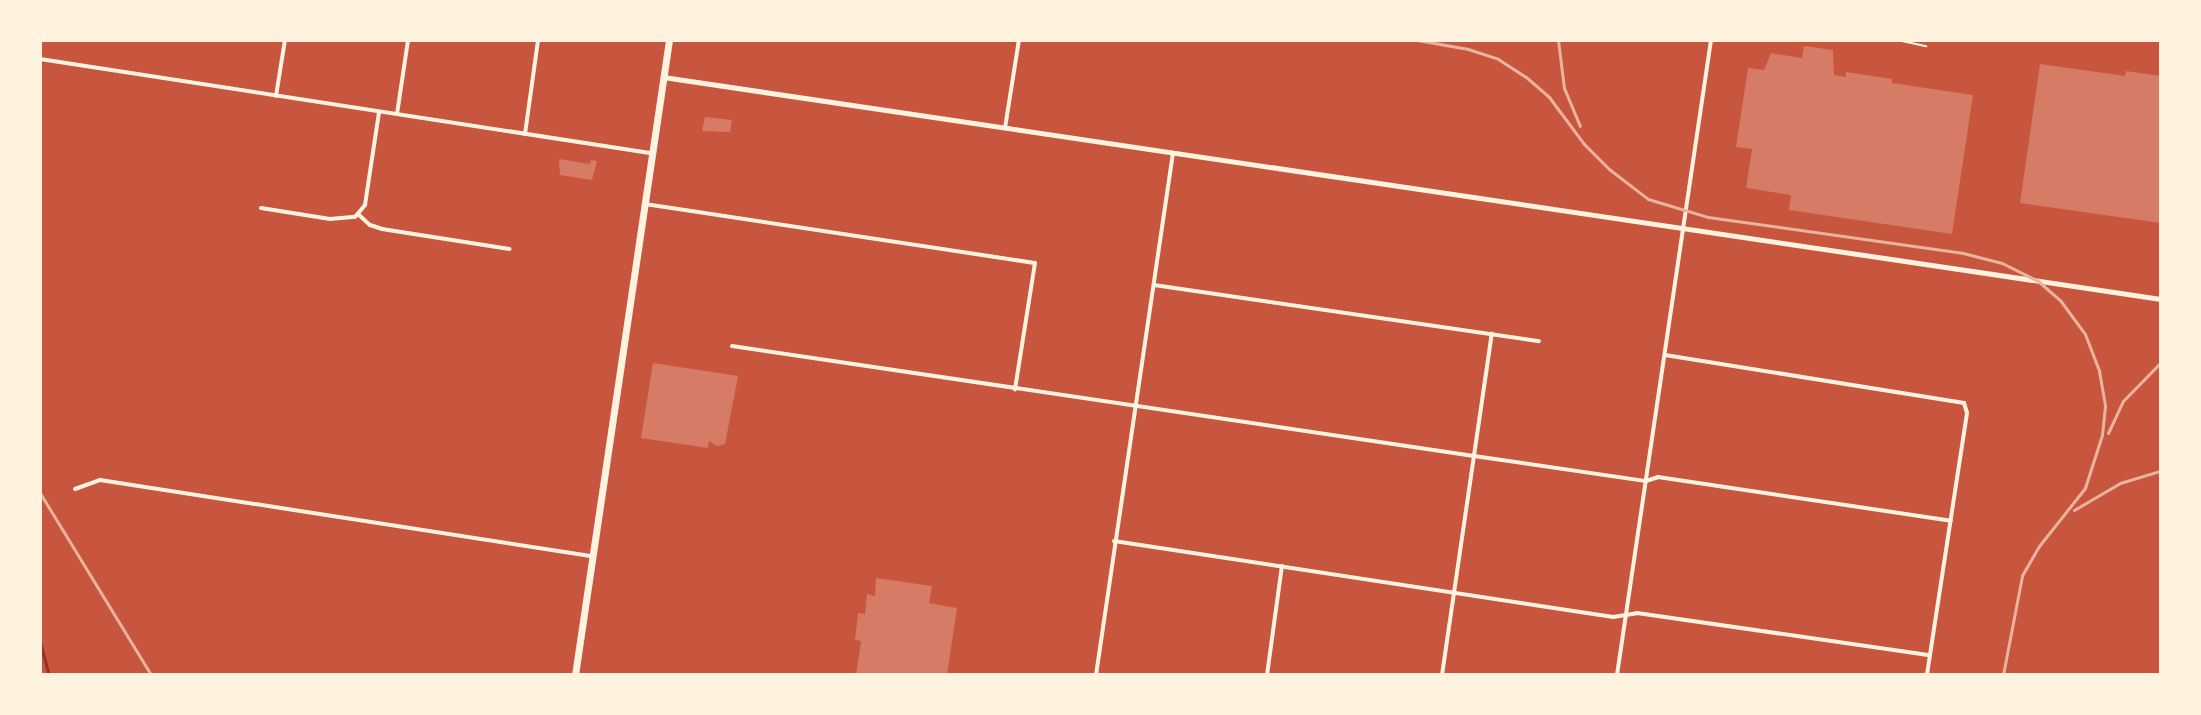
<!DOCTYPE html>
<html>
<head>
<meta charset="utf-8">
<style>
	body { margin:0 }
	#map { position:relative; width:2201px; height:715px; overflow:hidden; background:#c8553d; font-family:Poppins,sans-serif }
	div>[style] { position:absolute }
	.stream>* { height:3px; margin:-1.5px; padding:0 1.5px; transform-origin:1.5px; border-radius:1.5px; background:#8f3625 }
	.building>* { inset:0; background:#d67c66 }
	.service>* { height:2px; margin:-1px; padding:0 1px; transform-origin:1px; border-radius:1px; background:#fff3e0 }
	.minor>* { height:4px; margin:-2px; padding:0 2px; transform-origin:2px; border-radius:2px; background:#fff3e0 }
	.tertiary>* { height:5px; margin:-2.5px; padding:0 2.5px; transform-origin:2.5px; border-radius:2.5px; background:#fff3e0 }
	.primary>* { height:7px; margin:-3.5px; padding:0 3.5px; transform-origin:3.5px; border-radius:3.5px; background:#fff3e0 }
	.rail>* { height:3px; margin:-1.5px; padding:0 1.5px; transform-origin:1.5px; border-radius:1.5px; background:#e9b49f }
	span { translate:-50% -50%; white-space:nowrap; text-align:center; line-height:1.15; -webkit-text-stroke:6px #fff3e0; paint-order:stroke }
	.frame { position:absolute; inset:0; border:42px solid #fff3e0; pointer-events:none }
</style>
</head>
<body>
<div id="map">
	<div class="stream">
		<div style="left:40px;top:642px;width:34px;rotate:75deg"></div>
	</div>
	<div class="building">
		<div style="clip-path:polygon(1804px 46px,1833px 50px,1834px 75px,1846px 77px,1846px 72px,1892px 79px,1892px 83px,1973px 95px,1952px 234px,1789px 210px,1791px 195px,1746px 188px,1752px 149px,1736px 147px,1748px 68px,1764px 70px,1771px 53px,1802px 58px)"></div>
		<div style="clip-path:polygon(2040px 64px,2125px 76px,2126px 71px,2161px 76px,2161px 223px,2020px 203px)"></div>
		<div style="clip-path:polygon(705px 117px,732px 120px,730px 132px,702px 131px)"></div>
		<div style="clip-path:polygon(559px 159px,590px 164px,591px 160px,597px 161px,592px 180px,560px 175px)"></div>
		<div style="clip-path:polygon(653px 363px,738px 376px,725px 444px,717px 446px,709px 441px,708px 448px,641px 438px)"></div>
		<div style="clip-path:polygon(876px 578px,932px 586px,929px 603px,957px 608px,947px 675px,856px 675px,861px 641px,855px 640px,858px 613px,865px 614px,867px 594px,875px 596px)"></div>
	</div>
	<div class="service">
		<div style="left:1897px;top:40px;width:30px;rotate:12deg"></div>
	</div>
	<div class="minor">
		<div style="left:40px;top:59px;width:617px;rotate:8.76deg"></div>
		<div style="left:276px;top:96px;width:57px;rotate:-80.9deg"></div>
		<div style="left:397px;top:114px;width:75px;rotate:-81.5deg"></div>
		<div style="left:1005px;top:128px;width:89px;rotate:-81deg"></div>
		<div style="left:525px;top:134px;width:95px;rotate:-82.1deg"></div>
		<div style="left:645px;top:204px;width:394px;rotate:8.6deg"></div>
		<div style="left:1035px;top:263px;width:128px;rotate:99deg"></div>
		<div style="left:261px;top:208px;width:70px;rotate:9.1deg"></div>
		<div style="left:330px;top:219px;width:25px;rotate:-5deg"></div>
		<div style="left:355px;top:217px;width:16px;rotate:-50deg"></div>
		<div style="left:365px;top:205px;width:94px;rotate:-81.4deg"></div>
		<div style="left:358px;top:214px;width:16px;rotate:43deg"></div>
		<div style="left:370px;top:225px;width:13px;rotate:18deg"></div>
		<div style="left:382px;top:229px;width:129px;rotate:8.9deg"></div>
		<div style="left:1154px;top:285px;width:389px;rotate:8.3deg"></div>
		<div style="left:732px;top:346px;width:750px;rotate:8.43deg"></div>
		<div style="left:1474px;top:456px;width:174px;rotate:8.3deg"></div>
		<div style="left:1646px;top:481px;width:13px;rotate:-18deg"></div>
		<div style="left:1658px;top:477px;width:296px;rotate:8.5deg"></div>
		<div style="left:1665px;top:355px;width:303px;rotate:9.1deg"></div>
		<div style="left:1964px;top:403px;width:10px;rotate:73deg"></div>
		<div style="left:1967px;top:413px;width:265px;rotate:98.7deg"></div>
		<div style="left:75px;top:489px;width:27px;rotate:-20deg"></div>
		<div style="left:100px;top:480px;width:498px;rotate:8.8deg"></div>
		<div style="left:1114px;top:541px;width:505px;rotate:8.66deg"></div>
		<div style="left:1613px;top:617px;width:24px;rotate:-9deg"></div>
		<div style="left:1637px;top:613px;width:296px;rotate:8.2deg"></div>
		<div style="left:1096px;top:675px;width:528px;rotate:-81.61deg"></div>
		<div style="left:1267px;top:675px;width:110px;rotate:-82.2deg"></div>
		<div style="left:1442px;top:675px;width:345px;rotate:-81.7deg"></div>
		<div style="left:1617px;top:675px;width:642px;rotate:-81.58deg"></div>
	</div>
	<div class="tertiary">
		<div style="left:663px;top:77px;width:1514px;rotate:8.43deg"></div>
	</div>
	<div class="primary">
		<div style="left:575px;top:675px;width:642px;rotate:-81.58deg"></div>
	</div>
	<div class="rail">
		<div style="left:1417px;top:40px;width:52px;rotate:10deg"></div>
		<div style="left:1468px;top:49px;width:32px;rotate:18deg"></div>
		<div style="left:1498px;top:59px;width:33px;rotate:33deg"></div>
		<div style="left:1526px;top:77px;width:30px;rotate:41deg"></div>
		<div style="left:1549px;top:97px;width:59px;rotate:53.3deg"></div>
		<div style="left:1584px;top:144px;width:35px;rotate:45deg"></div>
		<div style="left:1609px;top:169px;width:49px;rotate:37.6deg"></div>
		<div style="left:1648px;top:199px;width:63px;rotate:16.7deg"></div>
		<div style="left:1708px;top:217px;width:258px;rotate:8deg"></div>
		<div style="left:1963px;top:253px;width:40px;rotate:14.4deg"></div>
		<div style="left:2002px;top:263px;width:40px;rotate:26.6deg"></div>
		<div style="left:2038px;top:281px;width:29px;rotate:41deg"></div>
		<div style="left:2060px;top:300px;width:42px;rotate:53.7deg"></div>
		<div style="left:2085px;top:334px;width:40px;rotate:69deg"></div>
		<div style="left:2099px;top:371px;width:36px;rotate:80deg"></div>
		<div style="left:2105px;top:406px;width:29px;rotate:96deg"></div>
		<div style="left:2102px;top:435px;width:56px;rotate:107.8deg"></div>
		<div style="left:2085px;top:488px;width:74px;rotate:128.4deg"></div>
		<div style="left:2039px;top:546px;width:34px;rotate:120deg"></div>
		<div style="left:2022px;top:576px;width:101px;rotate:100.9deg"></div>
		<div style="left:1558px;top:40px;width:48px;rotate:82.9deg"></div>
		<div style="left:1564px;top:88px;width:41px;rotate:67.2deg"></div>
		<div style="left:2108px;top:433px;width:35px;rotate:-65deg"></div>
		<div style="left:2123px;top:401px;width:54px;rotate:-45.7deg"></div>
		<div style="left:40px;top:493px;width:213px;rotate:58.6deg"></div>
		<div style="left:2074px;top:510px;width:53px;rotate:-30.4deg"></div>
		<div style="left:2120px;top:483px;width:42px;rotate:-16.7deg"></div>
	</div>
	<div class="frame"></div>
</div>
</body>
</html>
